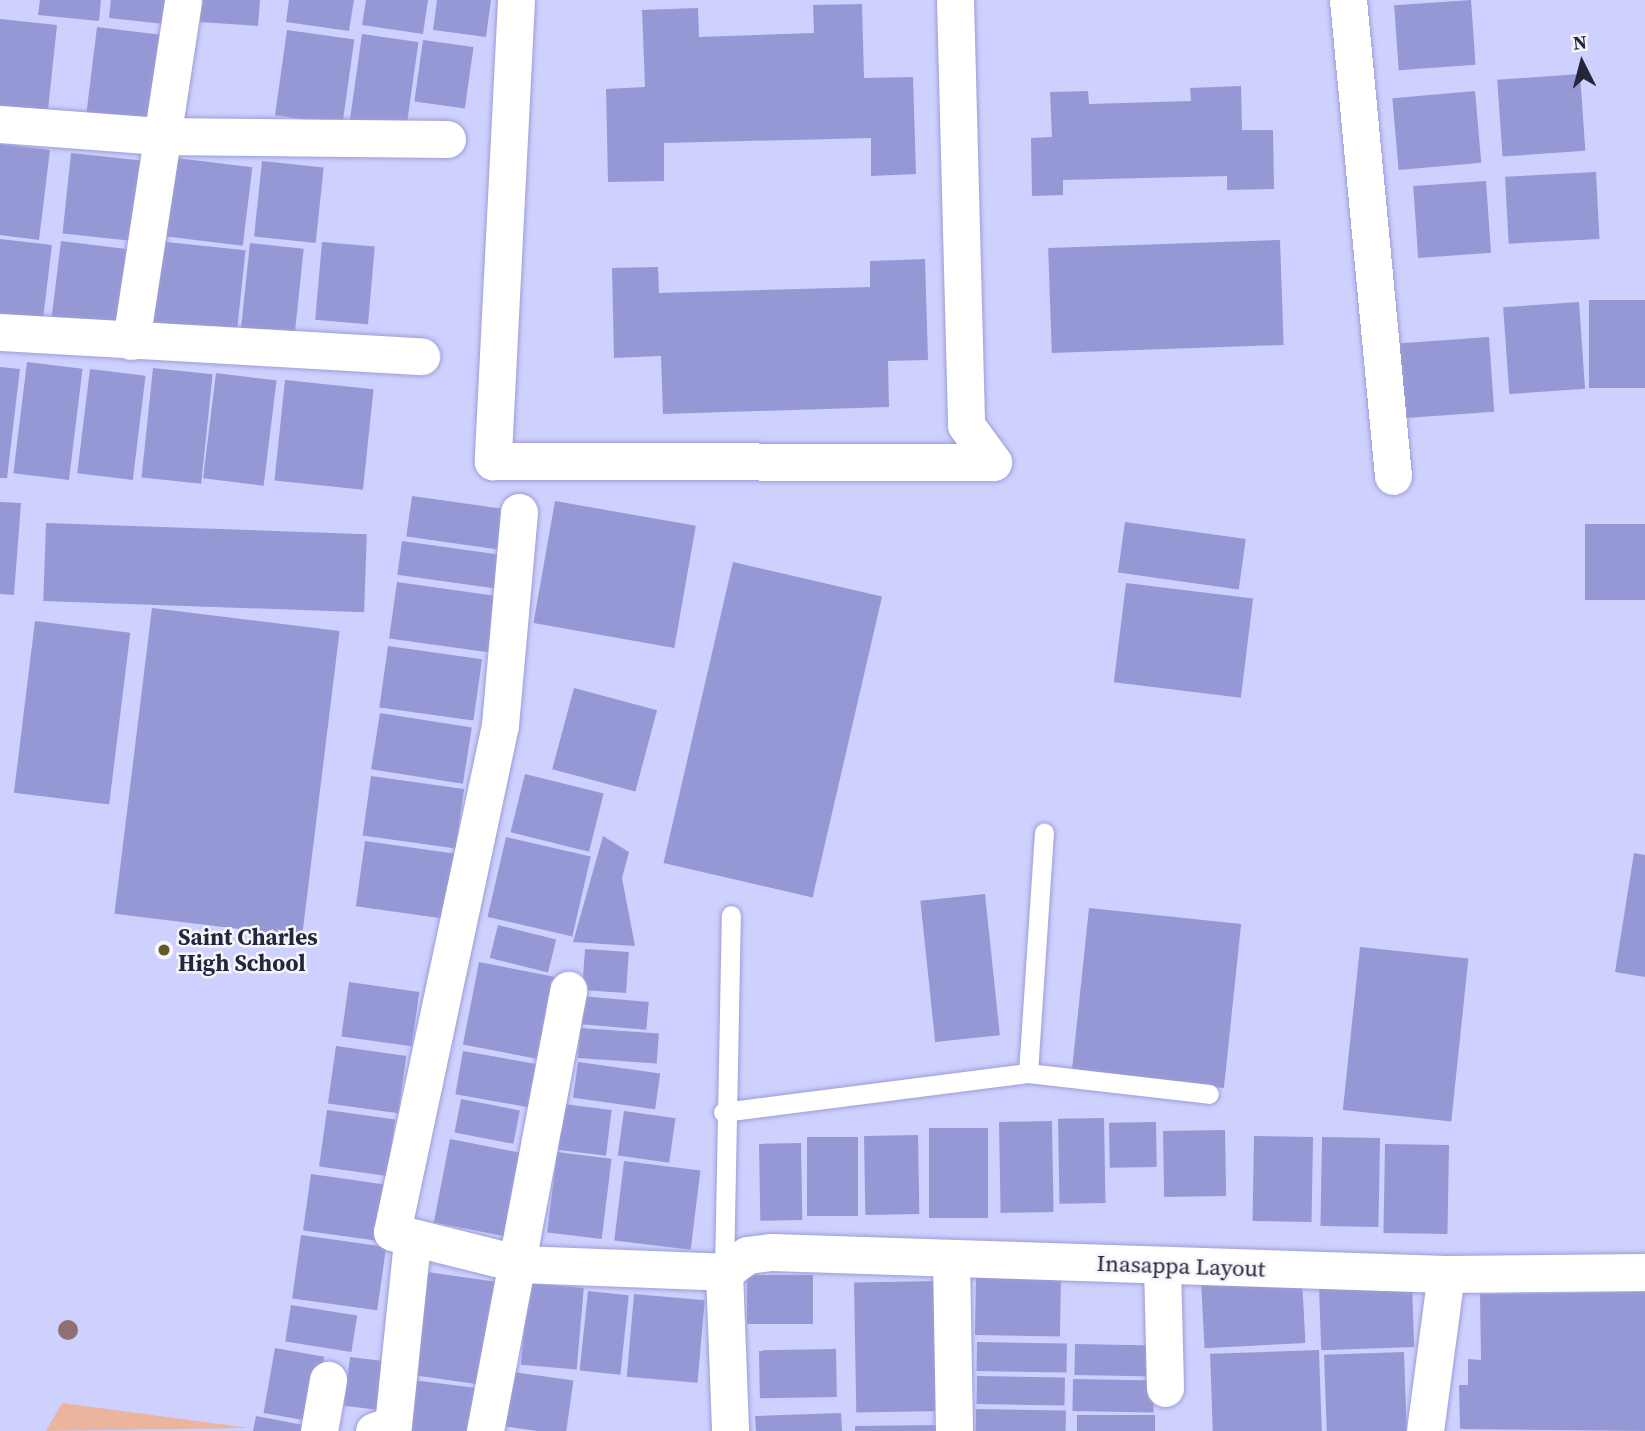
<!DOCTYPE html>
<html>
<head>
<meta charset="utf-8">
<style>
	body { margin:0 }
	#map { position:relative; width:1645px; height:1431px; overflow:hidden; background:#ced0fe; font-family:"Source Serif 4",serif }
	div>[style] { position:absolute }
	.green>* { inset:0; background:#ebb49f }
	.building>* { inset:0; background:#9698d5; transform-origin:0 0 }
	.roads { filter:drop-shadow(0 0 2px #9c9ed5) drop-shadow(0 0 2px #9c9ed5) }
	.service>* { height:19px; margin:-9.5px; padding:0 9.5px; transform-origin:9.5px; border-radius:9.5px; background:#fff }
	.minor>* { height:37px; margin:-18.5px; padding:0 18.5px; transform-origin:18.5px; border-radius:18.5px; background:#fff }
	.trees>* { width:20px; height:20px; margin:-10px; border-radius:50%; background:#907074 }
	.dots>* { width:19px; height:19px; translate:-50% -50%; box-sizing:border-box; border:4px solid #f5f5fb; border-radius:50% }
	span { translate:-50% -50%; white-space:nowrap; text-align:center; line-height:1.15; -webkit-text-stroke:5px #f5f5fb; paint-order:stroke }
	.poi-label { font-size:23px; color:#25263b; font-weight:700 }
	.left { translate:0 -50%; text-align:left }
	.street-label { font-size:23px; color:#25263b }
	.north { position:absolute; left:1547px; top:28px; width:70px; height:70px; -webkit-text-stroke:5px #f5f5fb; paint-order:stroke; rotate:354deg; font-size:19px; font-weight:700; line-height:28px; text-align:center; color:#25263b }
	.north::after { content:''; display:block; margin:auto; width:24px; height:32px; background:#25263b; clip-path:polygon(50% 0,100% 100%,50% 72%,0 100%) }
</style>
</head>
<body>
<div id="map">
	<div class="green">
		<div style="clip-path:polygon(62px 1403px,249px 1428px,46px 1431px)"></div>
	</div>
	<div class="building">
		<div style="clip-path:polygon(40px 0,101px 0,99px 21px,38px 15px)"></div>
		<div style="clip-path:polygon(111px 0,167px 0,164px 24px,109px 18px)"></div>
		<div style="clip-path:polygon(200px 0,260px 0,258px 26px,199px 22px)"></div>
		<div style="clip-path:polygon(289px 0,354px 0,349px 31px,286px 22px)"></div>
		<div style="clip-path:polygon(366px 0,428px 0,423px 34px,362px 25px)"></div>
		<div style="clip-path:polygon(437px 0,491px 0,486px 37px,433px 30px)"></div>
		<div style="left:1471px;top:0;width:65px;height:77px;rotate:86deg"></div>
		<div style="clip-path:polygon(862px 4px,864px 78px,913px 77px,916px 174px,871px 176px,871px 138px,664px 143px,664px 181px,608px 182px,606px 89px,645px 87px,642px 10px,698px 8px,699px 37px,814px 33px,813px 5px)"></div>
		<div style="clip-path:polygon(0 19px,57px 25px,48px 110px,0 106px)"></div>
		<div style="left:97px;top:27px;width:70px;height:88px;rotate:7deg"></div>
		<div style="left:287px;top:30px;width:68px;height:86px;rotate:8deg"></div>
		<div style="left:362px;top:34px;width:57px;height:88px;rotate:8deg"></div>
		<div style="left:423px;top:40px;width:51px;height:62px;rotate:8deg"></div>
		<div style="left:1580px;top:74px;width:77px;height:83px;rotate:86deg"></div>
		<div style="clip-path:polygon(1241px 86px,1242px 130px,1273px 130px,1274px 189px,1227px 190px,1227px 176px,1063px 180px,1063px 195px,1032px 196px,1031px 138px,1052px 137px,1050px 92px,1088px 91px,1089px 104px,1191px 101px,1190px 88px)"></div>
		<div style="left:1475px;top:91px;width:72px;height:83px;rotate:85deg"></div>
		<div style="clip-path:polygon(0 144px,50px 150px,39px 240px,0 235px)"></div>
		<div style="left:71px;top:153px;width:71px;height:81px;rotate:6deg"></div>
		<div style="left:168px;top:157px;width:85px;height:79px;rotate:7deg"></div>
		<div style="left:262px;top:161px;width:62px;height:76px;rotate:6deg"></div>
		<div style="left:1596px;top:172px;width:67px;height:91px;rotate:87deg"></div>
		<div style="left:1486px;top:181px;width:72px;height:73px;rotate:86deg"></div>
		<div style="clip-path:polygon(0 239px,52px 245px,42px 327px,0 322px)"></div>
		<div style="left:1280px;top:240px;width:105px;height:232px;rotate:88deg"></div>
		<div style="left:61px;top:241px;width:70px;height:85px;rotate:7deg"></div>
		<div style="left:157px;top:241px;width:89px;height:81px;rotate:6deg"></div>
		<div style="left:322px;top:242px;width:53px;height:78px;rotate:5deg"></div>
		<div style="left:250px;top:243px;width:54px;height:90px;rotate:6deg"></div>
		<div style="clip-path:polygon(925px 259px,928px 360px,888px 361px,889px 407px,663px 414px,661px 356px,614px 358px,612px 268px,658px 267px,659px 293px,870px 287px,870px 261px)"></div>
		<div style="left:1645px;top:300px;width:88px;height:56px;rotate:90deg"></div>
		<div style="left:1579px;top:302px;width:87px;height:76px;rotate:86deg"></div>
		<div style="left:1489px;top:337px;width:75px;height:92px;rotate:86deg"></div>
		<div style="left:27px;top:362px;width:56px;height:112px;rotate:7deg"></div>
		<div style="clip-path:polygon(0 367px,20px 369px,7px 478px,0 478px)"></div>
		<div style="left:153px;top:368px;width:60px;height:110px;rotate:6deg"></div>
		<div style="left:90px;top:369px;width:56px;height:105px;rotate:7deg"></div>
		<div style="left:216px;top:373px;width:61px;height:106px;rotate:7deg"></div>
		<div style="left:285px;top:380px;width:89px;height:101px;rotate:6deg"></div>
		<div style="left:412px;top:496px;width:93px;height:41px;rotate:8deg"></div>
		<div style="left:555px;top:501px;width:143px;height:124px;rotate:10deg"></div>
		<div style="clip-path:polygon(0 502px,21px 503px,14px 595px,0 594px)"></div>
		<div style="left:1125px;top:522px;width:122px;height:51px;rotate:8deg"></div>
		<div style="left:46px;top:523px;width:321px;height:78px;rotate:2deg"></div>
		<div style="left:1645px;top:524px;width:76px;height:60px;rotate:90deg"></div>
		<div style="left:402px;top:541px;width:99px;height:34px;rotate:8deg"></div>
		<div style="left:733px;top:562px;width:153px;height:309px;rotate:13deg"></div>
		<div style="left:397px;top:582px;width:100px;height:57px;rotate:8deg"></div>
		<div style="left:1126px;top:583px;width:128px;height:100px;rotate:7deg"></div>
		<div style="left:152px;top:608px;width:189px;height:308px;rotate:7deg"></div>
		<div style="left:35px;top:621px;width:96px;height:173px;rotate:7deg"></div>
		<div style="left:388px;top:646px;width:95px;height:62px;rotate:8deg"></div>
		<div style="left:574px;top:688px;width:86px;height:84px;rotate:15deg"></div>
		<div style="left:380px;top:713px;width:93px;height:57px;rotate:9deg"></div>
		<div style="left:525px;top:774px;width:81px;height:60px;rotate:14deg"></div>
		<div style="left:371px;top:776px;width:94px;height:60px;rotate:8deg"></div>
		<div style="clip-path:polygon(603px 836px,629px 852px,622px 878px,635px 946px,573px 942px)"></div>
		<div style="left:506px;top:837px;width:87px;height:82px;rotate:13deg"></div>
		<div style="left:365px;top:841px;width:95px;height:66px;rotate:8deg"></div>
		<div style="clip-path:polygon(1634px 853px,1645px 855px,1645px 977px,1615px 972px)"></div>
		<div style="left:985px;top:894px;width:142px;height:65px;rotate:84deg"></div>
		<div style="left:1089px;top:908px;width:153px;height:165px;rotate:6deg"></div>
		<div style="left:498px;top:925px;width:60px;height:34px;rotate:14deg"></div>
		<div style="left:1360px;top:947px;width:109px;height:164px;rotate:6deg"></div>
		<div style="left:585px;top:949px;width:44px;height:41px;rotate:4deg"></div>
		<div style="left:479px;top:962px;width:78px;height:84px;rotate:11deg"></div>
		<div style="left:349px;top:982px;width:71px;height:55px;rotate:8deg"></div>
		<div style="left:581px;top:996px;width:68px;height:28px;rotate:5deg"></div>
		<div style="left:580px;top:1028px;width:79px;height:30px;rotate:4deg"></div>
		<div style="left:336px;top:1046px;width:71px;height:58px;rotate:8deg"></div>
		<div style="left:463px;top:1051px;width:80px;height:44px;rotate:10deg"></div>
		<div style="left:578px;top:1062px;width:83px;height:36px;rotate:8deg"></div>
		<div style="left:461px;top:1099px;width:60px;height:34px;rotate:11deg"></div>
		<div style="left:563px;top:1104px;width:49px;height:46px;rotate:7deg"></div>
		<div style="left:327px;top:1110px;width:69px;height:57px;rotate:8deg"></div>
		<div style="left:624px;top:1111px;width:52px;height:45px;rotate:8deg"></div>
		<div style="left:1104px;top:1118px;width:85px;height:46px;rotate:89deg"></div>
		<div style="left:1052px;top:1121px;width:91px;height:53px;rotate:89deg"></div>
		<div style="left:1156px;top:1122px;width:45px;height:47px;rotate:89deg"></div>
		<div style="left:929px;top:1128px;width:59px;height:90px"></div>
		<div style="left:1225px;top:1130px;width:66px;height:62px;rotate:89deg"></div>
		<div style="left:918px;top:1135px;width:79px;height:54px;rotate:89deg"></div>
		<div style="left:1254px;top:1136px;width:59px;height:85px;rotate:1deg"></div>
		<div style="left:807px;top:1137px;width:51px;height:79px"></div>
		<div style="left:1322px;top:1137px;width:58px;height:89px;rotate:1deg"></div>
		<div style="left:450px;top:1139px;width:76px;height:85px;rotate:11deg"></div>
		<div style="left:801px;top:1143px;width:77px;height:42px;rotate:89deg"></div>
		<div style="left:1385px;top:1144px;width:64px;height:89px;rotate:1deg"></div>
		<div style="left:557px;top:1152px;width:55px;height:81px;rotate:7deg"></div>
		<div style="left:624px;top:1161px;width:77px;height:80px;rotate:7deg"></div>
		<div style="left:311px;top:1174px;width:73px;height:57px;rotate:8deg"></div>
		<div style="left:301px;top:1235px;width:86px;height:64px;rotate:8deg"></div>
		<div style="left:420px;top:1271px;width:82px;height:104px;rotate:8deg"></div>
		<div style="left:976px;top:1274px;width:85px;height:61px;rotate:1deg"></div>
		<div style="left:813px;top:1275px;width:49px;height:66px;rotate:90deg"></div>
		<div style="left:1302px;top:1278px;width:65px;height:101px;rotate:87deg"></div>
		<div style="left:941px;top:1281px;width:130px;height:87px;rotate:89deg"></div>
		<div style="left:528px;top:1283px;width:56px;height:82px;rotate:5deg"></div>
		<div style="left:1412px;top:1284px;width:63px;height:93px;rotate:88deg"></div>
		<div style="left:588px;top:1291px;width:41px;height:80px;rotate:6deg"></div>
		<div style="clip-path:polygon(1645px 1292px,1645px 1431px,1460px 1429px,1459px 1385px,1468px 1385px,1468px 1359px,1481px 1360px,1480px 1294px)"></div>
		<div style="left:634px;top:1294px;width:71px;height:83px;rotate:5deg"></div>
		<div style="left:291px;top:1305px;width:67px;height:37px;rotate:9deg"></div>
		<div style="left:977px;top:1342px;width:90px;height:29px;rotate:1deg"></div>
		<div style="left:1075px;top:1344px;width:83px;height:31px;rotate:1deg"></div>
		<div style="left:275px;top:1348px;width:50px;height:66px;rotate:10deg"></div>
		<div style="left:836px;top:1349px;width:48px;height:77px;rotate:89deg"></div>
		<div style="left:1319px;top:1350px;width:81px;height:109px;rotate:88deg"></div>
		<div style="left:1404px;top:1352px;width:79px;height:80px;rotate:88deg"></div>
		<div style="left:350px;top:1357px;width:42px;height:49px;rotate:7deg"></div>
		<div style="left:513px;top:1372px;width:61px;height:55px;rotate:8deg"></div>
		<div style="left:977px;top:1376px;width:88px;height:28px;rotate:1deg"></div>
		<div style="left:1073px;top:1379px;width:81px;height:32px;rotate:1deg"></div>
		<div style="clip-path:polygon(413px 1380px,476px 1388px,471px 1431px,407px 1431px)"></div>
		<div style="left:976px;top:1409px;width:90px;height:22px;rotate:1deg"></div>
		<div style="clip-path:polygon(841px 1413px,842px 1431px,756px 1431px,755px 1416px)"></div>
		<div style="left:1155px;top:1415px;width:16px;height:78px;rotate:90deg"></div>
		<div style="clip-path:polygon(256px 1416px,314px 1427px,313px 1431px,253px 1431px)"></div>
		<div style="clip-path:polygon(939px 1425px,939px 1431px,855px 1431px,855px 1426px)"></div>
	</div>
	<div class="roads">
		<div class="service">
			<div style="left:1028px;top:1073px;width:182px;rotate:6.6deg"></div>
			<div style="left:723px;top:1112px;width:307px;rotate:-7.3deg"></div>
			<div style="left:1028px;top:1073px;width:241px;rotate:-86.2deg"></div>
			<div style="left:724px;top:1272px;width:357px;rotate:-88.9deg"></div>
		</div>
		<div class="minor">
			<div style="left:516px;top:0;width:462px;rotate:92.9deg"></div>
			<div style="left:493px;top:461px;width:500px;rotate:0.11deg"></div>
			<div style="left:955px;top:0;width:425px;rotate:88.5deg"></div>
			<div style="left:966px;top:425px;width:46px;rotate:53.9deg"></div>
			<div style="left:1348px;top:0;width:478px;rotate:84.6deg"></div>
			<div style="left:0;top:124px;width:160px;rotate:4.3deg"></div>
			<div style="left:160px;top:136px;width:287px;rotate:0.6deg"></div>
			<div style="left:0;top:332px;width:422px;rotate:3.3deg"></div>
			<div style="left:131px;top:341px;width:345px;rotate:-81.3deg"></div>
			<div style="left:519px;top:512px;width:214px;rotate:95.1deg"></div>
			<div style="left:500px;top:725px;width:518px;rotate:102.03deg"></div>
			<div style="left:392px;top:1232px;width:132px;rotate:14deg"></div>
			<div style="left:520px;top:1264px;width:204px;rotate:2.2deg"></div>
			<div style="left:951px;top:1258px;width:173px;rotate:89deg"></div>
			<div style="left:1162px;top:1265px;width:123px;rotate:88.6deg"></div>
			<div style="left:724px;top:1272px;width:29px;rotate:-36deg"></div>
			<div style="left:747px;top:1255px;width:25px;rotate:-7deg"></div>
			<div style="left:772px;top:1252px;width:674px;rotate:1.87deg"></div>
			<div style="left:1446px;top:1274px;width:199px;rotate:-0.6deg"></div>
			<div style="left:724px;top:1272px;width:159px;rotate:87.8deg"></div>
			<div style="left:319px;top:1431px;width:52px;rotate:-80deg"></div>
			<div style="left:374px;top:1431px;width:20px;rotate:-18deg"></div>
			<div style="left:393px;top:1425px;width:184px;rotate:-84.1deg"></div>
			<div style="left:485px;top:1431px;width:449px;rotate:-79.3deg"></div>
			<div style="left:1425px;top:1431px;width:158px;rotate:-82.4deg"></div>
		</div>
	</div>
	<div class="trees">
		<div style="left:68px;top:1330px"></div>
	</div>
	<div class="dots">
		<div style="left:164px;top:950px;background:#615a27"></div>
	</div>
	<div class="poi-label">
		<span class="left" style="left:178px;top:950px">Saint Charles<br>High School</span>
	</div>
	<div class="street-label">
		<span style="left:1181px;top:1266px;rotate:2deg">Inasappa Layout</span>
	</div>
	<div class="north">N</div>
</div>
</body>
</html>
